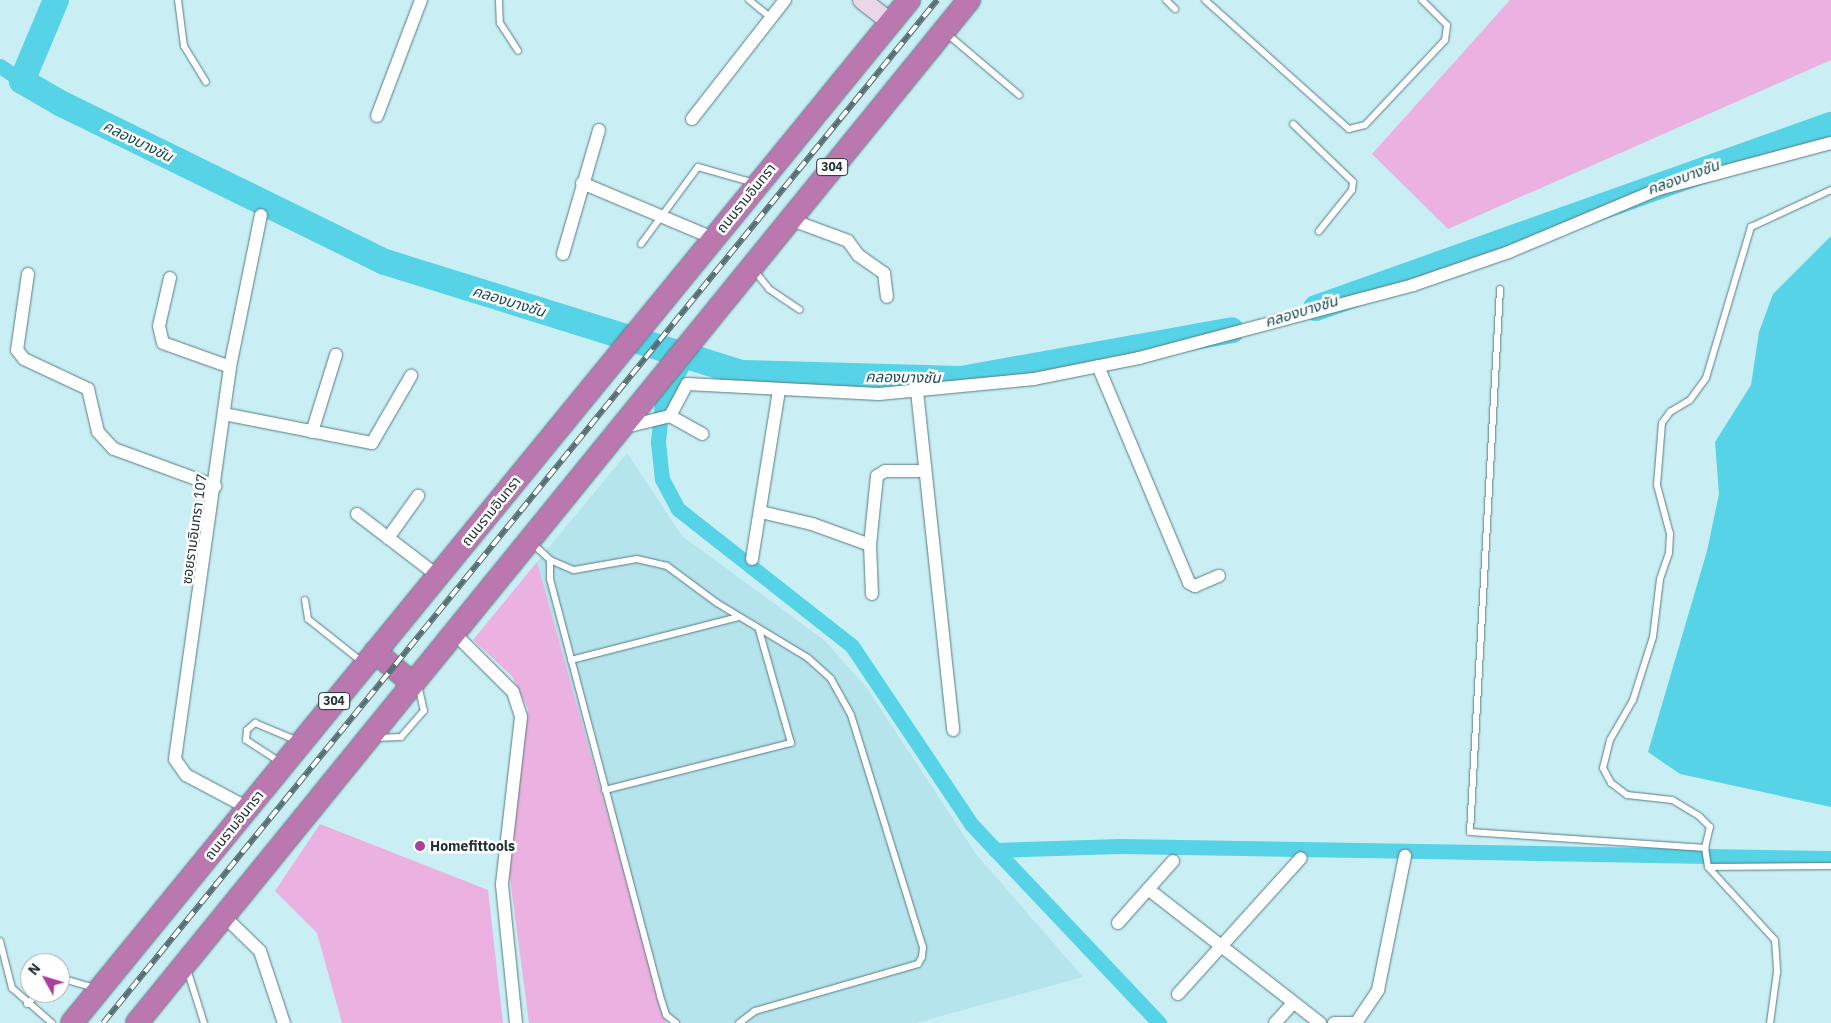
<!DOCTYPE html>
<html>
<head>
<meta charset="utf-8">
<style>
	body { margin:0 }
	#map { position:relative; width:1831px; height:1023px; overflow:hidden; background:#c9eff5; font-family:"IBM Plex Sans","Noto Sans Thai",sans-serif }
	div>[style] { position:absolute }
	.built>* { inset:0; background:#b6e4ec }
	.green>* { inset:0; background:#ebb1e0 }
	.water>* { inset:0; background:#56d3e6 }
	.canal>* { height:15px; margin:-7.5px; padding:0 7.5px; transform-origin:7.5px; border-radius:7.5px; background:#56d3e6 }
	.river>* { height:26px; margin:-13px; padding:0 13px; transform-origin:13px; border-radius:13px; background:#56d3e6 }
	.roads { filter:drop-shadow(0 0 1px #597b81) drop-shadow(0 0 1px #597b81) }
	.lane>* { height:6px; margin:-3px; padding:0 3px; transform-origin:3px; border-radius:3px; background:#fff }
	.street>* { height:12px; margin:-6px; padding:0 6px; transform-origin:6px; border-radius:6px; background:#fff }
	.secondary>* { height:18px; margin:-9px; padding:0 9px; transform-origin:9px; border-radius:9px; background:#ead6e7 }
	.highway>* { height:22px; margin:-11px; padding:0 11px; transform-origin:11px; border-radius:11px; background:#ba78af }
	.rail>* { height:5.5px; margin-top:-2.75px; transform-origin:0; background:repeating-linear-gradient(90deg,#fff 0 11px,#586f73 0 22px); box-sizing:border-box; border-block:1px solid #586f73 }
	.dots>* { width:14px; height:14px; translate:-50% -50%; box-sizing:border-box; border:2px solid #fff; border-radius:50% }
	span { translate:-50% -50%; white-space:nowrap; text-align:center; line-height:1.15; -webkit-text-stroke:5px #fff; paint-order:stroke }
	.shield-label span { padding:1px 4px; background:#fff; border:1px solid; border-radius:4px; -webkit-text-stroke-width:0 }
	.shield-label { font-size:12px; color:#223134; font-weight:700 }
	.street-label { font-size:14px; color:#223134 }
	.poi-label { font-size:14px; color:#223134; font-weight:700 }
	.left { translate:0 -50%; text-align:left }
	.water-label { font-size:15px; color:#154c54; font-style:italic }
	.north { position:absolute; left:20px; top:953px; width:50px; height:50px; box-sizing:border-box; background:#fff; border:1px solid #a7adae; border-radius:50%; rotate:309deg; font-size:14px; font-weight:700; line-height:20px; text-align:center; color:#223134 }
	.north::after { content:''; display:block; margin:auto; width:18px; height:22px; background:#ac3f9e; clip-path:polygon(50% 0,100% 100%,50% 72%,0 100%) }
</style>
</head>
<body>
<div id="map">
	<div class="built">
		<div style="clip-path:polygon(627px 453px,682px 536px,824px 640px,867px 688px,976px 854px,1083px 977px,916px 1023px,666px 1023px,537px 562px)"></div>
	</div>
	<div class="green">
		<div style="clip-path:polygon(1510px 0,1831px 0,1831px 60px,1448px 229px,1372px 154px)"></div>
		<div style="clip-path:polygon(537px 562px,666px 1023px,529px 1023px,509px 871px,528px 709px,512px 676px,473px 640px)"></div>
		<div style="clip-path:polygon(320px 824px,488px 890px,503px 1023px,342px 1023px,317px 933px,275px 891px)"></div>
	</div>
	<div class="water">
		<div style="clip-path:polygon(1831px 236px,1831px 807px,1680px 774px,1648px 752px,1707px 551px,1719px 494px,1715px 442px,1751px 385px,1759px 332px,1773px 294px)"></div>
	</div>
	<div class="canal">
		<div style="left:0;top:66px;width:27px;rotate:34deg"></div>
		<div style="left:683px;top:364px;width:44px;rotate:118.3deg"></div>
		<div style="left:662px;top:403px;width:39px;rotate:96deg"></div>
		<div style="left:658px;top:442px;width:37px;rotate:84deg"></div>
		<div style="left:662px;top:479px;width:34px;rotate:62deg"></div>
		<div style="left:678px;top:509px;width:221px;rotate:38.2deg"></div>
		<div style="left:852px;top:646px;width:214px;rotate:56.2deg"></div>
		<div style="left:971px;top:824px;width:274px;rotate:46.6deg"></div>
		<div style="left:995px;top:850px;width:125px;rotate:-1.8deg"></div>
		<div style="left:1120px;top:846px;width:711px;rotate:0.97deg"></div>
	</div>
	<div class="river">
		<div style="left:56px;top:0;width:88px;rotate:112.8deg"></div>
		<div style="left:22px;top:81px;width:44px;rotate:30.1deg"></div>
		<div style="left:60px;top:103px;width:362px;rotate:26.1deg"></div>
		<div style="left:385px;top:262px;width:374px;rotate:17.3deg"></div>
		<div style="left:742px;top:373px;width:219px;rotate:1.6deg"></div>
		<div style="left:961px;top:379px;width:275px;rotate:-10.2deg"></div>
		<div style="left:1316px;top:308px;width:547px;rotate:-19.56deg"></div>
	</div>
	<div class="roads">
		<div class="lane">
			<div style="left:178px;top:0;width:46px;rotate:82.6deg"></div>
			<div style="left:184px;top:46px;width:42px;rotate:58.6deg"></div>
			<div style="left:499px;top:0;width:23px;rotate:88deg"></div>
			<div style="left:500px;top:23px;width:33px;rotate:57deg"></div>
			<div style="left:749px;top:0;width:28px;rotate:39deg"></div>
			<div style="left:1166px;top:0;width:13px;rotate:45deg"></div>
			<div style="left:1205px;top:0;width:193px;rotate:41.9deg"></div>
			<div style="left:1349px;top:129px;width:16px;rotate:-14deg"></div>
			<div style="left:1365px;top:125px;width:117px;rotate:-46.7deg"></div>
			<div style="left:1445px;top:40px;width:15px;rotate:-82deg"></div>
			<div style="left:1447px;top:25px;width:35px;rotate:-135deg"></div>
			<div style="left:946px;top:33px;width:96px;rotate:40.3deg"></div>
			<div style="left:1293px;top:124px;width:83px;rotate:44deg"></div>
			<div style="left:1353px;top:182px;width:8px;rotate:97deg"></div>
			<div style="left:1352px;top:190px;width:53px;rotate:128.8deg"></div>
			<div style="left:641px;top:244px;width:96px;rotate:-53.5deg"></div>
			<div style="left:698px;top:167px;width:58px;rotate:15.9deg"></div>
			<div style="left:753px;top:269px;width:26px;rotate:51deg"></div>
			<div style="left:769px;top:289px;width:37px;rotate:34deg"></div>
			<div style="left:1500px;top:289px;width:544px;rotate:93.16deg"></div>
			<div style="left:1470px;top:832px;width:236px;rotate:3.9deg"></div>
			<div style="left:1705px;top:848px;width:19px;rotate:81deg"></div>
			<div style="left:1708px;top:867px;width:123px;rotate:-0.5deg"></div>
			<div style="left:532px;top:543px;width:25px;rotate:43deg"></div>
			<div style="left:550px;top:560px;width:26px;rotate:23deg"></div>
			<div style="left:574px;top:570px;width:64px;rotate:-9.9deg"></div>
			<div style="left:637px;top:559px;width:31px;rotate:13deg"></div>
			<div style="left:667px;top:566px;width:62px;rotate:36.5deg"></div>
			<div style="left:717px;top:603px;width:106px;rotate:31.1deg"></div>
			<div style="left:808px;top:658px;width:31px;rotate:42deg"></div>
			<div style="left:831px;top:679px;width:41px;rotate:60.9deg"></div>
			<div style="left:851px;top:715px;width:243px;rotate:72.8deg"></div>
			<div style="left:923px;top:947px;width:10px;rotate:96deg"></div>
			<div style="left:922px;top:957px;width:8px;rotate:120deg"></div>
			<div style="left:918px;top:964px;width:170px;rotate:163.9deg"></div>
			<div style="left:755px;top:1011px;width:20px;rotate:143deg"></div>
			<div style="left:550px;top:560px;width:19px;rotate:90deg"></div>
			<div style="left:550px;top:579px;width:431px;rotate:75.2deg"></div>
			<div style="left:660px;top:996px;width:20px;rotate:72deg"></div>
			<div style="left:666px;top:1015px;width:13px;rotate:39deg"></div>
			<div style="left:305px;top:600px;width:19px;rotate:81deg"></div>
			<div style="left:308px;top:619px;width:69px;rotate:38.5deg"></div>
			<div style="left:571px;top:660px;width:172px;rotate:-14.4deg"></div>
			<div style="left:375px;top:738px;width:26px;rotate:-2deg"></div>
			<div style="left:401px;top:737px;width:35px;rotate:-49deg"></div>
			<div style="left:424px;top:711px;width:27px;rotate:-103deg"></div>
			<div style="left:280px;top:762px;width:40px;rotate:-147.1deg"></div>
			<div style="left:246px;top:740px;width:10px;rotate:-84deg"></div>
			<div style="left:247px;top:730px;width:11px;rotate:-41deg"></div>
			<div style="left:255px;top:723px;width:47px;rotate:22.7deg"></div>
			<div style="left:605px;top:790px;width:192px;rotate:-14.2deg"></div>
			<div style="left:791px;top:743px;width:117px;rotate:-105.8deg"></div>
			<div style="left:1705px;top:848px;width:22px;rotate:-77deg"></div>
			<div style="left:1710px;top:827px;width:16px;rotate:-135deg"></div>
			<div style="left:1699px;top:816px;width:31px;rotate:-149deg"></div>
			<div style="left:1672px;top:800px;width:45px;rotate:-173.7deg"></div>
			<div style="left:1627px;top:795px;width:20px;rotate:-143deg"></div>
			<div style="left:1611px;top:783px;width:17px;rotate:-118deg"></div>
			<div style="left:1603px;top:768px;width:29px;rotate:-76deg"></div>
			<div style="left:1610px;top:740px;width:46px;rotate:-60.1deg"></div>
			<div style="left:1633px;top:700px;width:66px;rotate:-72.4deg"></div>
			<div style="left:1653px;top:637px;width:58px;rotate:-83.1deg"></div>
			<div style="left:1660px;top:579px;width:28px;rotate:-71deg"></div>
			<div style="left:1669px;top:553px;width:19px;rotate:-87deg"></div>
			<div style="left:1670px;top:534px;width:51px;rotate:-104.9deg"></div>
			<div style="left:1657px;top:485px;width:62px;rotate:-85.4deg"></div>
			<div style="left:1662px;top:423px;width:14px;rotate:-54deg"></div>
			<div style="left:1670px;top:412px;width:23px;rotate:-31deg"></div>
			<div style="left:1690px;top:400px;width:27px;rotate:-54deg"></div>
			<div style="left:1706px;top:378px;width:158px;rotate:-73.4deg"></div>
			<div style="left:1751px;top:227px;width:88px;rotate:-24.8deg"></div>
			<div style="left:1708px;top:867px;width:99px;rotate:47.5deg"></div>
			<div style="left:1775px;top:940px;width:32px;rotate:86deg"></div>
			<div style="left:1777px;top:972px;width:51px;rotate:97.8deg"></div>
			<div style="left:0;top:941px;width:49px;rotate:75.7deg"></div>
			<div style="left:12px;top:988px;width:53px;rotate:41.2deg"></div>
			<div style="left:187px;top:969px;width:57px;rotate:72.5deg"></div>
			<div style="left:60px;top:978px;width:35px;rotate:16deg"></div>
			<div style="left:27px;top:1004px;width:16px;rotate:-43deg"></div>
		</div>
		<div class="street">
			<div style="left:377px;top:116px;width:124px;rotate:-69.2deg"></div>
			<div style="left:692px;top:119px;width:151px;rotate:-52deg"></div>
			<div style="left:582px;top:183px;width:142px;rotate:22.8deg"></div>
			<div style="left:789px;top:219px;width:63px;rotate:20.4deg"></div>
			<div style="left:848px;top:241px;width:17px;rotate:54deg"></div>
			<div style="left:858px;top:255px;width:32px;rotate:35deg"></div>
			<div style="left:884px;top:273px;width:24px;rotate:83deg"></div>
			<div style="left:563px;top:254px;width:129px;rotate:-73.8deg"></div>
			<div style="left:28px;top:274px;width:77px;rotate:98.2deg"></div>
			<div style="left:17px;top:350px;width:11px;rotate:52deg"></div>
			<div style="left:24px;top:359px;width:71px;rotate:25.1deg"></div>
			<div style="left:88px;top:389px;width:44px;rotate:76.9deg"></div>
			<div style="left:98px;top:432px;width:23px;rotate:47deg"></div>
			<div style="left:114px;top:449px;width:108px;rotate:20.1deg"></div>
			<div style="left:170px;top:278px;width:49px;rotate:102.9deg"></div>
			<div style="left:159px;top:326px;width:17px;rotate:77deg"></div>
			<div style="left:163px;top:343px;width:71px;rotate:19.7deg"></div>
			<div style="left:1098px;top:366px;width:235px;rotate:67.2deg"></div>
			<div style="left:1189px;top:583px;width:7px;rotate:27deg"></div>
			<div style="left:1195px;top:586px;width:26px;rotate:-23deg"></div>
			<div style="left:917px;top:391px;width:341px;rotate:83.9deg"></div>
			<div style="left:224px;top:414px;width:151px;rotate:11.1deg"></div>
			<div style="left:372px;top:443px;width:78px;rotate:-59.8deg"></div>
			<div style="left:670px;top:416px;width:37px;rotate:29deg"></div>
			<div style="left:621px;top:428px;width:50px;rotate:-13.8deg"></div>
			<div style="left:670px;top:416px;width:36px;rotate:-62deg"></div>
			<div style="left:687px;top:384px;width:192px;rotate:3deg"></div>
			<div style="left:879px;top:394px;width:156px;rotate:-5.5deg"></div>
			<div style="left:1034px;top:379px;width:107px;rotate:-11.3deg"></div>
			<div style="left:1139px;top:358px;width:284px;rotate:-14.9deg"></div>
			<div style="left:1413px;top:285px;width:102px;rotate:-19deg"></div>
			<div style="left:1509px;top:252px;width:163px;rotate:-22.8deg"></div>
			<div style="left:1659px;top:189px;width:178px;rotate:-15deg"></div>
			<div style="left:312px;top:432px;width:81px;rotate:-72.7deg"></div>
			<div style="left:761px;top:512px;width:52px;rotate:13.2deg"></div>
			<div style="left:812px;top:524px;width:62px;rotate:19.9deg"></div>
			<div style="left:870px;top:545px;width:49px;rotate:87.7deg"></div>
			<div style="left:357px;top:514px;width:102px;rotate:37.4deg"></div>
			<div style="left:388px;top:538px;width:52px;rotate:-54.5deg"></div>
			<div style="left:870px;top:545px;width:69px;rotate:-84.2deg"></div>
			<div style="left:877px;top:476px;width:9px;rotate:-32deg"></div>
			<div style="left:885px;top:471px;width:39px"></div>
			<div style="left:752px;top:559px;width:171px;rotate:-80.9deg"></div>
			<div style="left:453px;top:632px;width:85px;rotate:45deg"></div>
			<div style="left:513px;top:692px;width:26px;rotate:72deg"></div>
			<div style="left:521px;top:717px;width:169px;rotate:96.5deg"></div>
			<div style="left:502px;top:885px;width:139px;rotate:84.2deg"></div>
			<div style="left:248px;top:808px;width:70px;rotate:-152deg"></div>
			<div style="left:186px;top:775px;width:19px;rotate:-125deg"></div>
			<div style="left:175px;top:759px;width:396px;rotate:-82deg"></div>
			<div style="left:230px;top:367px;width:155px;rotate:-78.5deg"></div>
			<div style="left:1148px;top:889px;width:218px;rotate:37.9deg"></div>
			<div style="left:224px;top:916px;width:50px;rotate:44.2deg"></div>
			<div style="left:260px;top:951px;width:76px;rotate:71.6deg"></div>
			<div style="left:1118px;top:923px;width:83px;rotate:-48.4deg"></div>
			<div style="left:1178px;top:994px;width:183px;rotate:-47.9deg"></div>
			<div style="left:1275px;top:1023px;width:27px;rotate:-48deg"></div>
			<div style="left:1334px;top:1023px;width:19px"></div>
			<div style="left:1356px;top:1023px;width:40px;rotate:-56deg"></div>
			<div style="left:1378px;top:990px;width:137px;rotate:-78.6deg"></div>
		</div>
		<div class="secondary">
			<div style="left:862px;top:0;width:37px;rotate:38deg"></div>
		</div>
		<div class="highway">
			<div style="left:375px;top:652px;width:47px;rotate:39.8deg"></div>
			<div style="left:72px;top:1023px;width:1322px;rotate:-50.71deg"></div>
			<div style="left:137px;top:1023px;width:1319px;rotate:-50.88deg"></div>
		</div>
	</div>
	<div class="rail">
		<div style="left:103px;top:1023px;width:1320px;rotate:-50.81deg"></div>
	</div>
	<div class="dots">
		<div style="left:420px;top:846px;background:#ac3f9e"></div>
	</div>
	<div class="shield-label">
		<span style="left:832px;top:167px">304</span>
		<span style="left:334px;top:701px">304</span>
	</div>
	<div class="street-label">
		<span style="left:746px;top:198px;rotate:-51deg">ถนนรามอินทรา</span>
		<span style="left:491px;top:511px;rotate:-51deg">ถนนรามอินทรา</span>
		<span style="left:194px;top:529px;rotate:-82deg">ซอยรามอินทรา 107</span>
		<span style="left:234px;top:825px;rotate:-51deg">ถนนรามอินทรา</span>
	</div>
	<div class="poi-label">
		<span class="left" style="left:430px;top:846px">Homefittools</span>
	</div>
	<div class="water-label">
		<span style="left:138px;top:141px;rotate:26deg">คลองบางชัน</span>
		<span style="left:1683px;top:177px;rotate:-20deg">คลองบางชัน</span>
		<span style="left:509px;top:301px;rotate:17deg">คลองบางชัน</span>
		<span style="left:1301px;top:311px;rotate:-17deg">คลองบางชัน</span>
		<span style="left:903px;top:377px;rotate:1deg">คลองบางชัน</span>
	</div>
	<div class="north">N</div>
</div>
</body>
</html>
